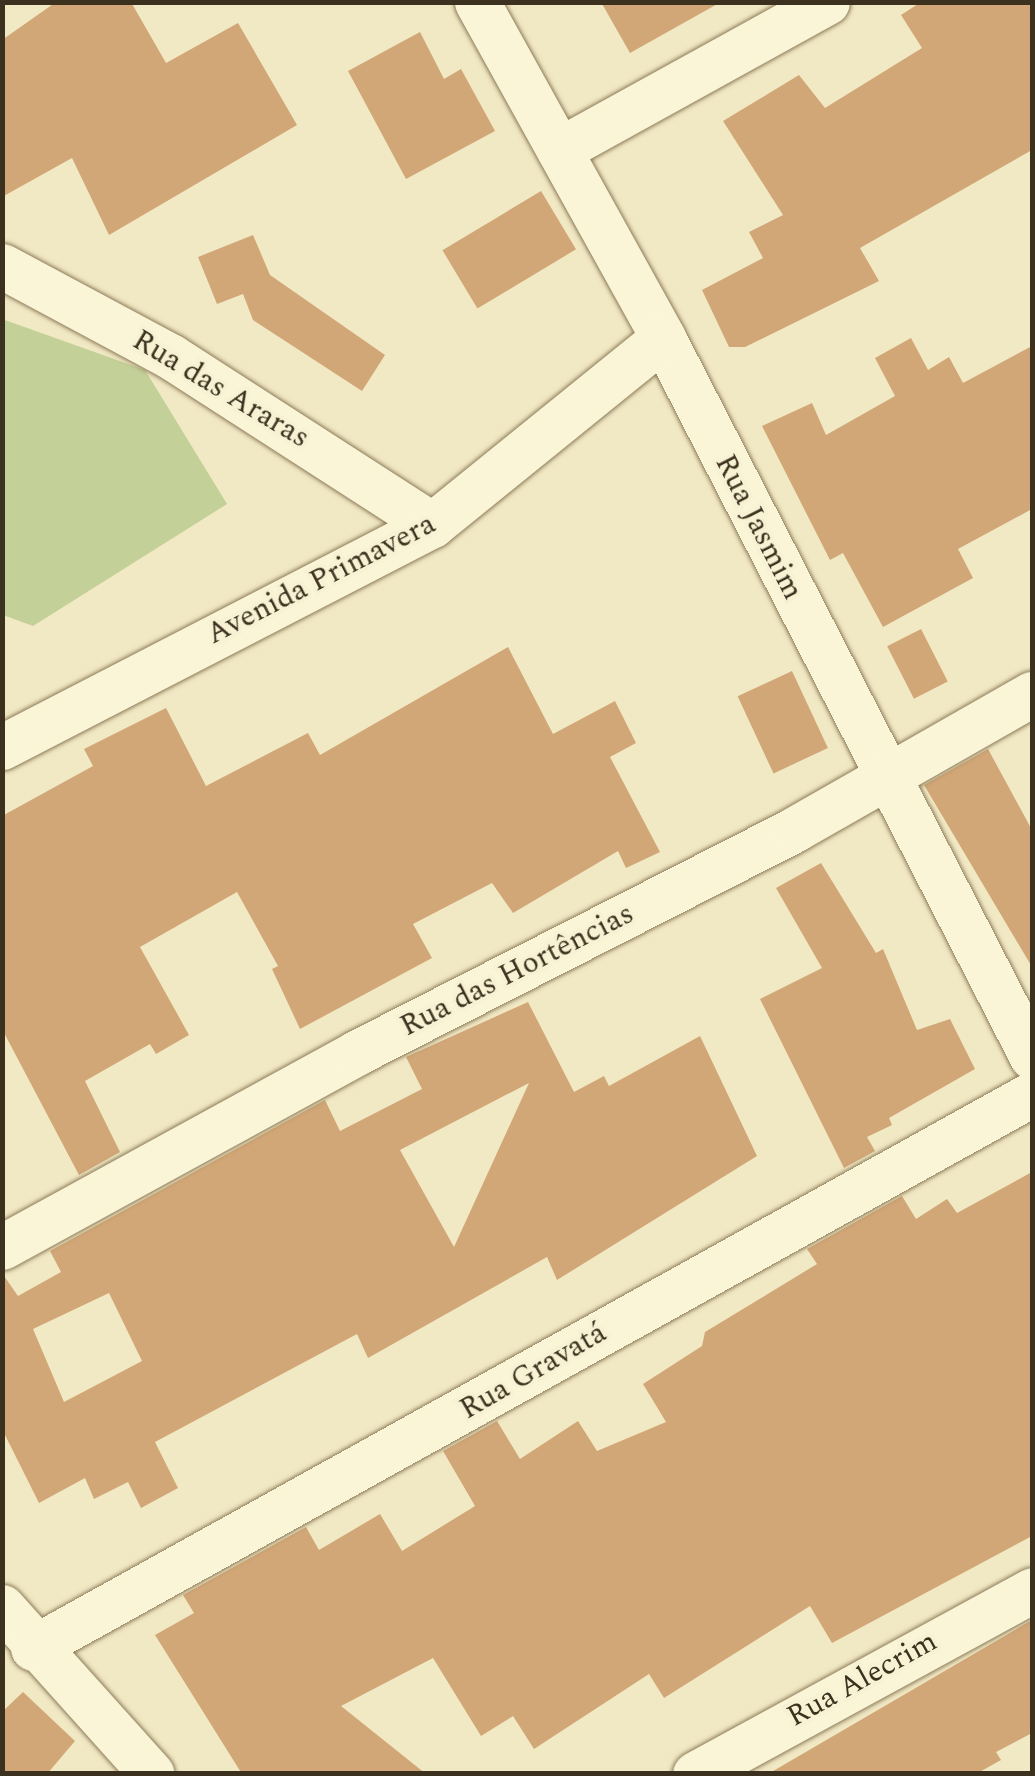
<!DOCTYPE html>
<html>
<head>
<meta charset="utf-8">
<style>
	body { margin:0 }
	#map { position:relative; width:1035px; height:1776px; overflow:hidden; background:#f1e9c4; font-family:Spectral,serif }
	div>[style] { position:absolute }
	.green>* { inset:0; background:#c3d097 }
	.building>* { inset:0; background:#d2a777; transform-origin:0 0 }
	.roads { filter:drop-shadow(0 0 2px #8d7b59) drop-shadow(0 0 2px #8d7b59) }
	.street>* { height:45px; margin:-22.5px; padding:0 22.5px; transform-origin:22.5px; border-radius:22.5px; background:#fbf5d8 }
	span { translate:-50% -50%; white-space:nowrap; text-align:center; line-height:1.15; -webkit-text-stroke:8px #f8f2d4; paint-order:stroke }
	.street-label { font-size:30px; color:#3c301e }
	.frame { position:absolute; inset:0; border:5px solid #3c301e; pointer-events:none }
</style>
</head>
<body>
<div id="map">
	<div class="green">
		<div style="clip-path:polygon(2px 319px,145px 370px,227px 504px,33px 626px,3px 615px)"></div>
	</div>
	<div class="building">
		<div style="clip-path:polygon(56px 2px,131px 2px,166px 63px,238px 23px,297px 125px,109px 235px,72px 158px,2px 197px,2px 40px)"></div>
		<div style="clip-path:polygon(601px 2px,721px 2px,630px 53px)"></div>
		<div style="clip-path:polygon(921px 2px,1032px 2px,1032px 150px,860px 248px,879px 281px,745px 347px,729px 347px,702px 290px,763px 258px,749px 232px,783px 215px,723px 121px,799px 75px,825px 108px,922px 48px,901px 15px)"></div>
		<div style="clip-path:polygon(420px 32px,444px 79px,461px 69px,495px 131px,406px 179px,348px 71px)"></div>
		<div style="left:541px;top:191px;width:68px;height:115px;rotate:59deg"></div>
		<div style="clip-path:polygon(253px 235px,270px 275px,385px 355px,362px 391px,253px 320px,243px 294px,217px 304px,198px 257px)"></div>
		<div style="clip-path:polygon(911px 338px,928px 370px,949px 357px,963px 383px,1032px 346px,1032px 509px,958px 549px,973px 578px,883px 627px,843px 553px,830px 560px,762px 426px,812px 403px,826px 435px,895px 396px,875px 358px)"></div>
		<div style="left:921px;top:629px;width:59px;height:38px;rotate:63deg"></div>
		<div style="clip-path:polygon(508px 647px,553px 734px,615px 701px,636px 743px,610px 757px,660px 852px,626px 868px,618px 851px,513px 913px,492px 883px,413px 924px,432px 958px,300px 1029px,272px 969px,278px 966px,237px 892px,140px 947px,189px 1035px,156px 1054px,150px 1044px,85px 1081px,120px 1152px,79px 1175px,2px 1029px,2px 816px,93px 766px,84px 749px,166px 708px,206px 786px,308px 733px,320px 755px)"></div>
		<div style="left:792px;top:671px;width:85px;height:60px;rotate:65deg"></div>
		<div style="clip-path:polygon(988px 749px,1032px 830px,1032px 967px,924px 785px)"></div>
		<div style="clip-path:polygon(821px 863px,876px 953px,883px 949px,917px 1030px,950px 1019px,975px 1069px,889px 1118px,892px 1125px,867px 1137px,875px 1151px,844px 1168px,760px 999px,822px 968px,776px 888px)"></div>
		<div style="clip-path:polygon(evenodd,528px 1002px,574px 1092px,604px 1076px,609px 1086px,700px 1036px,757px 1156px,557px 1280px,547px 1257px,368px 1358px,357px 1334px,155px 1442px,178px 1488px,141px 1508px,128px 1482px,94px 1499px,85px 1478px,39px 1503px,2px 1429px,2px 1273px,18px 1296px,61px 1272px,50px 1251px,325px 1100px,340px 1131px,422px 1089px,406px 1057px,528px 1002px,529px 1083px,454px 1247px,400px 1150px,529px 1083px,528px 1002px,109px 1293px,142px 1361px,64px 1402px,33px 1329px,109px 1293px)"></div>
		<div style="clip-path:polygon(1032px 1172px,1032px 1536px,832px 1643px,810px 1606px,664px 1698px,649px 1674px,534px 1749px,513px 1716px,481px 1736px,433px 1658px,341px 1706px,426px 1774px,242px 1774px,155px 1635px,194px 1613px,183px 1595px,306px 1527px,319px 1550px,380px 1514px,402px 1551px,475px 1506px,443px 1451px,497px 1421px,520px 1459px,578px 1421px,597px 1451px,666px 1422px,643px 1384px,702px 1346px,705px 1332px,817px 1264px,807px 1249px,902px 1196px,916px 1219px,947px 1199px,957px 1213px)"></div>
		<div style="clip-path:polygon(1032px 1620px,1032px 1733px,996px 1752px,1001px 1760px,976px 1774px,768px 1774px)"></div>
		<div style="clip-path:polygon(23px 1692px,75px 1741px,47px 1774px,2px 1774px,2px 1712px)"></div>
	</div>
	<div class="roads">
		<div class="street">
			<div style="left:477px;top:2px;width:384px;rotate:61deg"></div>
			<div style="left:663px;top:338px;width:808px;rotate:62.83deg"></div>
			<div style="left:559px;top:150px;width:306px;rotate:-28.9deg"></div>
			<div style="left:2px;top:266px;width:191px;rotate:28.2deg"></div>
			<div style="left:170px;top:356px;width:312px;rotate:32.8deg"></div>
			<div style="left:2px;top:747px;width:484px;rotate:-27.3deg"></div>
			<div style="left:432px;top:525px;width:297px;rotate:-39deg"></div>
			<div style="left:2px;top:1247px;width:404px;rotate:-28.7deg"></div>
			<div style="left:356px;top:1053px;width:493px;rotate:-27deg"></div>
			<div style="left:795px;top:829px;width:273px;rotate:-29.7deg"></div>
			<div style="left:2px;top:1607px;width:224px;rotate:48.1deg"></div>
			<div style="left:33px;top:1648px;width:1142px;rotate:-29.01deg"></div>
			<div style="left:695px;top:1774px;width:384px;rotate:-28.6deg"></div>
		</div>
	</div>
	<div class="street-label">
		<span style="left:221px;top:389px;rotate:31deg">Rua das Araras</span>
		<span style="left:759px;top:527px;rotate:63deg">Rua Jasmim</span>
		<span style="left:321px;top:579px;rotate:-27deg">Avenida Primavera</span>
		<span style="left:517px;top:970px;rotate:-27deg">Rua das Hortências</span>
		<span style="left:533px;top:1371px;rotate:-30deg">Rua Gravatá</span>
		<span style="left:862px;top:1679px;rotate:-29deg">Rua Alecrim</span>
	</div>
	<div class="frame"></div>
</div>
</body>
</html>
